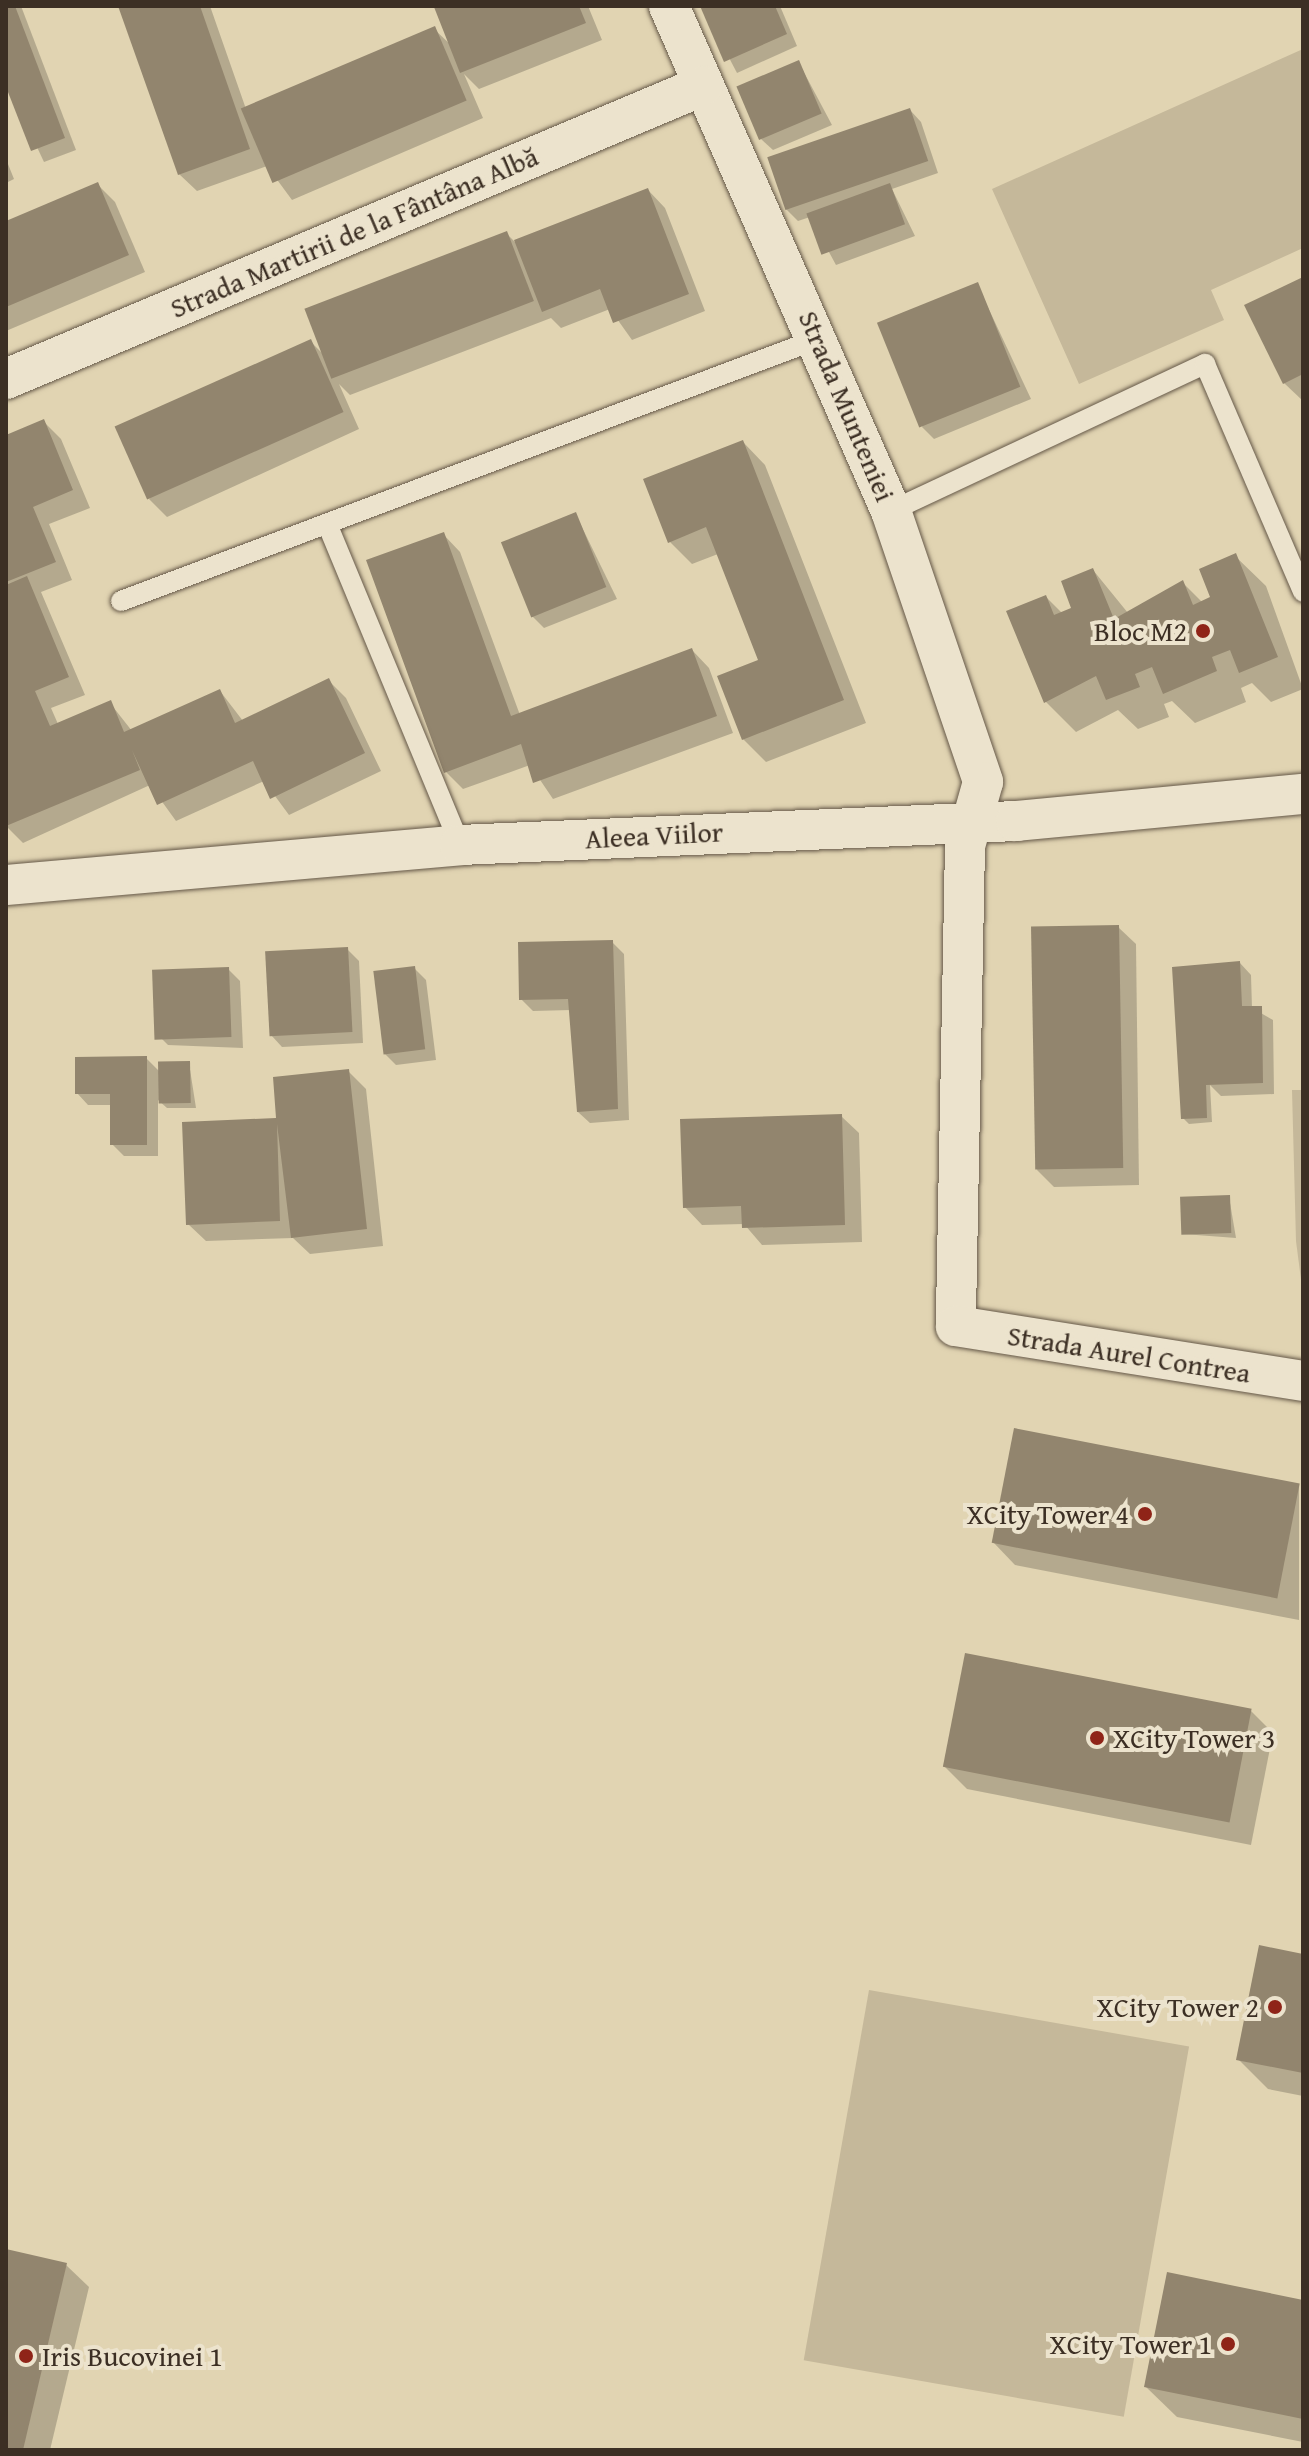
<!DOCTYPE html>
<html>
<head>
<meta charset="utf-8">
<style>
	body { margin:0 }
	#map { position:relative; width:1309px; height:2456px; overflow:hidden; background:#e1d4b2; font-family:"Gentium Book Plus",serif }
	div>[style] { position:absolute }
	.green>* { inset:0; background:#c5b89a; transform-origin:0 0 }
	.shadow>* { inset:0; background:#0003 }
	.building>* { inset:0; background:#92856e; transform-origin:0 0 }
	.roads { filter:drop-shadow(0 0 2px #655848) drop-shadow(0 0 2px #655848) }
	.lane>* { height:20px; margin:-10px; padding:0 10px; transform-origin:10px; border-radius:10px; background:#ece3cd }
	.street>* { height:40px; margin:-20px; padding:0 20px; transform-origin:20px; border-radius:20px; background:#ece3cd }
	.dots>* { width:22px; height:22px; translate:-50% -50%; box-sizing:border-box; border:4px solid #ece3cd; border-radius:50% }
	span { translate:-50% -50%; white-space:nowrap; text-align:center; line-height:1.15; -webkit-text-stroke:8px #ece3cd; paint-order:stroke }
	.street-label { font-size:28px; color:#3c2f24 }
	.poi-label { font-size:28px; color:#3c2f24 }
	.right { translate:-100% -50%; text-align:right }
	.left { translate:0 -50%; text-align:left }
	.frame { position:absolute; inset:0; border:8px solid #3c2f24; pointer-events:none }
</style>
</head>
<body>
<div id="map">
	<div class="green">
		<div style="clip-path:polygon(1303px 49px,1303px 248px,1211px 290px,1224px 320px,1079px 384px,992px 189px)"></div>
		<div style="clip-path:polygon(1292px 1090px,1303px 1090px,1303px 1295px,1296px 1241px)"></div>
		<div style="left:869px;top:1990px;width:325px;height:376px;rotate:10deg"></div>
	</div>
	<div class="shadow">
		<div style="clip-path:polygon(6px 6px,21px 6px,76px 150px,44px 162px,6px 81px)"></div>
		<div style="clip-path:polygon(121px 6px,210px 6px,246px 109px,434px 29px,452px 46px,441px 6px,588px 6px,602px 40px,479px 89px,464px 74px,483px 118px,292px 200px,267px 166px,197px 191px,179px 174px)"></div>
		<div style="clip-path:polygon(702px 6px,780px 6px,797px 46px,737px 73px)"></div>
		<div style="clip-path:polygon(799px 63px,832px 125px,773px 150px,761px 139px)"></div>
		<div style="clip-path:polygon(910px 110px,921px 122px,938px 173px,892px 189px,915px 236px,836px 265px,810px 217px,798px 221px,786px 209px)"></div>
		<div style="clip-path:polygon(6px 159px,14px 179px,6px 183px)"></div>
		<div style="clip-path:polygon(98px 185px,115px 202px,145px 272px,6px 331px,6px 223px)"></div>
		<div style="clip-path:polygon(648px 190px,665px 208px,705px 311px,632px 340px,610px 309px,561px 328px,551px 318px,350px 395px,339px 384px,359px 429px,167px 517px,149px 499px,310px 341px,325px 356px,506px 233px,515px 242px)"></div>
		<div style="clip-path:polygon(1303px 279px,1303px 401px,1284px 383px)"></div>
		<div style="clip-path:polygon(977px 284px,1031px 399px,934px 439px,922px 427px)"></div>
		<div style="clip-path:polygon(44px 422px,61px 439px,90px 508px,49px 524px,72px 580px,41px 592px,85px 695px,51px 708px,58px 724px,110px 703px,132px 731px,220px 691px,243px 721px,328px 680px,346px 698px,381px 771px,289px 815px,264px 781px,176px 821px,150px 785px,23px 843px,6px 826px,6px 437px)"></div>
		<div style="clip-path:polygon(743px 442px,765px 465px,866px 723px,766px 762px,743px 739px,760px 661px,718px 554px,692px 564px,670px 542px)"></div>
		<div style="clip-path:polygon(576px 515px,617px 599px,544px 628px,532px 616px)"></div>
		<div style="clip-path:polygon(443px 534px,460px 552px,520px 715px,692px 650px,709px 668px,733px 733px,553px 799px,530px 765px,463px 789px,446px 772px)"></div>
		<div style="clip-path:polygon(1235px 556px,1266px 586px,1303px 689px,1271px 702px,1252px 683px,1241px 688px,1246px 702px,1195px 723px,1172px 701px,1164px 704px,1169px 717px,1138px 729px,1118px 710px,1076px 732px,1046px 702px,1009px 612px,1046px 597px,1063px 614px,1074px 609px,1093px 570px,1128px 613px,1183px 583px,1203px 603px,1213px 598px)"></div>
		<div style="clip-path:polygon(1118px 927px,1136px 944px,1139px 1185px,1054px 1187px,1037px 1170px)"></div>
		<div style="clip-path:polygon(612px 942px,624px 954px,629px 1120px,590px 1123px,578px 1112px,571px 1010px,533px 1011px,521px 999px)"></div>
		<div style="clip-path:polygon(347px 949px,359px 961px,363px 1043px,282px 1047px,271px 1035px)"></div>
		<div style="clip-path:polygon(1240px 963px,1251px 975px,1252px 1008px,1273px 1020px,1274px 1094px,1221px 1096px,1210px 1085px,1212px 1122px,1189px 1124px,1183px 1118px)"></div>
		<div style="clip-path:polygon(414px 968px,426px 980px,436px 1060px,396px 1065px,384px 1053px)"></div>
		<div style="clip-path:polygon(228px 969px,240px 981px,243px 1048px,168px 1045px,156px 1033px)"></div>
		<div style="clip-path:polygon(146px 1058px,160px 1072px,189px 1063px,196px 1108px,167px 1108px,158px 1100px,158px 1156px,124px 1156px,112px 1144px,112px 1105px,88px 1105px,77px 1093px)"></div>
		<div style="clip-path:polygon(348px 1071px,366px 1089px,383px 1246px,310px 1254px,293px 1238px,206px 1241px,188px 1224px,278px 1120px)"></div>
		<div style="clip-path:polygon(841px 1116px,859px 1133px,862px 1242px,762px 1245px,744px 1224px,702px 1225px,685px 1207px)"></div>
		<div style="clip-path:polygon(1229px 1197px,1236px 1238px,1183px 1234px)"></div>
		<div style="clip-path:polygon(1299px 1486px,1299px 1620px,1015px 1565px,993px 1542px)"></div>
		<div style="clip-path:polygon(1251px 1711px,1273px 1733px,1251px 1845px,967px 1789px,945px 1767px)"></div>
		<div style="clip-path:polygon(1303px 1956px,1303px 2096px,1268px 2089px,1238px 2059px)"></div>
		<div style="clip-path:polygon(6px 2251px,66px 2265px,89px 2287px,50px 2450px,6px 2450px)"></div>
		<div style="clip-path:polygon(1303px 2302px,1303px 2442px,1177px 2417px,1146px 2387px)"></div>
	</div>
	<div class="building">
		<div style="clip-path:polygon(6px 6px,15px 6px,65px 138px,31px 151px,6px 87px)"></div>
		<div style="clip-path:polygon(118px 6px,200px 6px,250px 149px,178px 175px)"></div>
		<div style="clip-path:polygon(579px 6px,586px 23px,460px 73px,434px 7px)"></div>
		<div style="clip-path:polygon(700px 6px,775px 6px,787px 34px,724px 62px)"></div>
		<div style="left:435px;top:26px;width:81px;height:211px;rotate:67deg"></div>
		<div style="left:799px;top:60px;width:58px;height:68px;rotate:67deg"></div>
		<div style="left:910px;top:108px;width:56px;height:151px;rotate:71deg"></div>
		<div style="clip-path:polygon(98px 182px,129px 255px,6px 307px,6px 221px)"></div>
		<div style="left:890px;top:183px;width:44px;height:89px;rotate:70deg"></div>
		<div style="clip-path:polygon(648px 188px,689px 294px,613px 323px,600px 289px,542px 312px,514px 240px)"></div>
		<div style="left:507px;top:231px;width:75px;height:217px;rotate:69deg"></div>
		<div style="clip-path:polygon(1303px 277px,1303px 374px,1283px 384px,1244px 305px)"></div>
		<div style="left:978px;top:282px;width:113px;height:109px;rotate:68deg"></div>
		<div style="left:311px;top:339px;width:80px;height:215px;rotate:66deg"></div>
		<div style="clip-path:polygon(44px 419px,73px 490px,33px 507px,56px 562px,6px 582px,6px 435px)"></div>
		<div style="clip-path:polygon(743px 440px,844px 700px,742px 740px,717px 676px,758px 660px,706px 527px,668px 543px,643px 479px)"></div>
		<div style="left:576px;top:512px;width:81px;height:81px;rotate:68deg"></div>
		<div style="clip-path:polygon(444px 532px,511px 716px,692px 648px,717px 716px,533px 783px,521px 744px,444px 773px,366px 560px)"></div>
		<div style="clip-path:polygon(1236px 553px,1278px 657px,1239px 673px,1230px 650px,1212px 657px,1217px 671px,1163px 694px,1152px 667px,1135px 674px,1140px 687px,1106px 700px,1096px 676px,1044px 703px,1006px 611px,1046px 595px,1054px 615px,1071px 608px,1061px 581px,1093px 568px,1114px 619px,1183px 580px,1193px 605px,1210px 597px,1199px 569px)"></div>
		<div style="clip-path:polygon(27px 576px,69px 677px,35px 691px,50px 726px,111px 700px,124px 732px,220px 689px,235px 723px,329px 678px,365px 753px,270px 799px,253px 761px,157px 805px,132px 750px,140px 770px,6px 826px,6px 585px)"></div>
		<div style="left:1119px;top:925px;width:243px;height:88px;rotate:89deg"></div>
		<div style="clip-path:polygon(613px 940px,618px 1109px,577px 1112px,568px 999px,519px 1000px,518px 942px)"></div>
		<div style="left:348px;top:947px;width:85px;height:83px;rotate:87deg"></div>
		<div style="clip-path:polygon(1240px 961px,1242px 1006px,1262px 1006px,1263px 1083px,1206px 1085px,1207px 1118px,1181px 1119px,1172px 967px)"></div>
		<div style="left:415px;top:966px;width:84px;height:42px;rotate:83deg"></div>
		<div style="left:229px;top:967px;width:70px;height:77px;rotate:88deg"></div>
		<div style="clip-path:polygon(147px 1056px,147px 1145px,110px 1145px,110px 1094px,75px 1094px,75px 1057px)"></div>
		<div style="left:190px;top:1061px;width:42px;height:32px;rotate:89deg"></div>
		<div style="clip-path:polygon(349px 1069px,367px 1229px,291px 1238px,277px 1124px,280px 1221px,186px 1225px,182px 1122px,276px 1118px,273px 1077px)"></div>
		<div style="clip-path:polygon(842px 1114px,845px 1225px,742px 1228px,741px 1206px,683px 1208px,680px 1119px)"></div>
		<div style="left:1230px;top:1195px;width:38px;height:50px;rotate:88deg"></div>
		<div style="left:1014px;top:1428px;width:291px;height:117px;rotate:11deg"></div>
		<div style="left:965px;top:1653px;width:292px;height:116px;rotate:11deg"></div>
		<div style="clip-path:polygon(1259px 1945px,1303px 1954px,1303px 2073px,1236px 2060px)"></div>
		<div style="clip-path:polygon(6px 2249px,67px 2263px,23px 2450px,6px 2450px)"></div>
		<div style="clip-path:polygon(1167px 2272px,1303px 2300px,1303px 2419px,1144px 2387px)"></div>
	</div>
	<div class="roads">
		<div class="lane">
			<div style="left:891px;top:511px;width:347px;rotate:-25.1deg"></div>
			<div style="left:1205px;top:364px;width:248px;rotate:66.7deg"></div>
			<div style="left:328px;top:526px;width:345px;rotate:67.5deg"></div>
			<div style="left:121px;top:601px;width:747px;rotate:-20.62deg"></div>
		</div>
		<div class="street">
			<div style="left:669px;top:6px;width:552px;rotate:66.27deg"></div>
			<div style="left:891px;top:511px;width:286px;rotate:71.2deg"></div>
			<div style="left:983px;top:782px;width:66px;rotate:105.7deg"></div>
			<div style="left:965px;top:846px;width:480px;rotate:91.1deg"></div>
			<div style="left:956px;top:1326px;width:351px;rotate:9deg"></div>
			<div style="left:6px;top:379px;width:755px;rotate:-22.83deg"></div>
			<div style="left:6px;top:885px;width:456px;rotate:-5deg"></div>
			<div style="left:460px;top:845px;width:557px;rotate:-2.47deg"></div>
			<div style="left:1016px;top:821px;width:288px;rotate:-5.4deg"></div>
		</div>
	</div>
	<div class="dots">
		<div style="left:1203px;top:631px;background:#8f2418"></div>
		<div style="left:1145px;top:1514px;background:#8f2418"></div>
		<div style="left:1097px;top:1738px;background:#8f2418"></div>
		<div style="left:1275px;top:2007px;background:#8f2418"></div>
		<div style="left:1228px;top:2344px;background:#8f2418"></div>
		<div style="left:26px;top:2356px;background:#8f2418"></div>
	</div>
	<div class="street-label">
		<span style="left:354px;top:232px;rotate:-23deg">Strada Martirii de la Fântâna Albă</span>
		<span style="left:847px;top:406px;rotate:67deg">Strada Munteniei</span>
		<span style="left:654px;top:835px;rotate:-3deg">Aleea Viilor</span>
		<span style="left:1129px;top:1354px;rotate:9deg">Strada Aurel Contrea</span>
	</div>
	<div class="poi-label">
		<span class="right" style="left:1187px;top:631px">Bloc M2</span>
		<span class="right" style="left:1129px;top:1514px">XCity Tower 4</span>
		<span class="left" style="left:1113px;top:1738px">XCity Tower 3</span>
		<span class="right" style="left:1259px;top:2007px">XCity Tower 2</span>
		<span class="right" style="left:1212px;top:2344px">XCity Tower 1</span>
		<span class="left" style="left:42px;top:2356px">Iris Bucovinei 1</span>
	</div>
	<div class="frame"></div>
</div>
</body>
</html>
